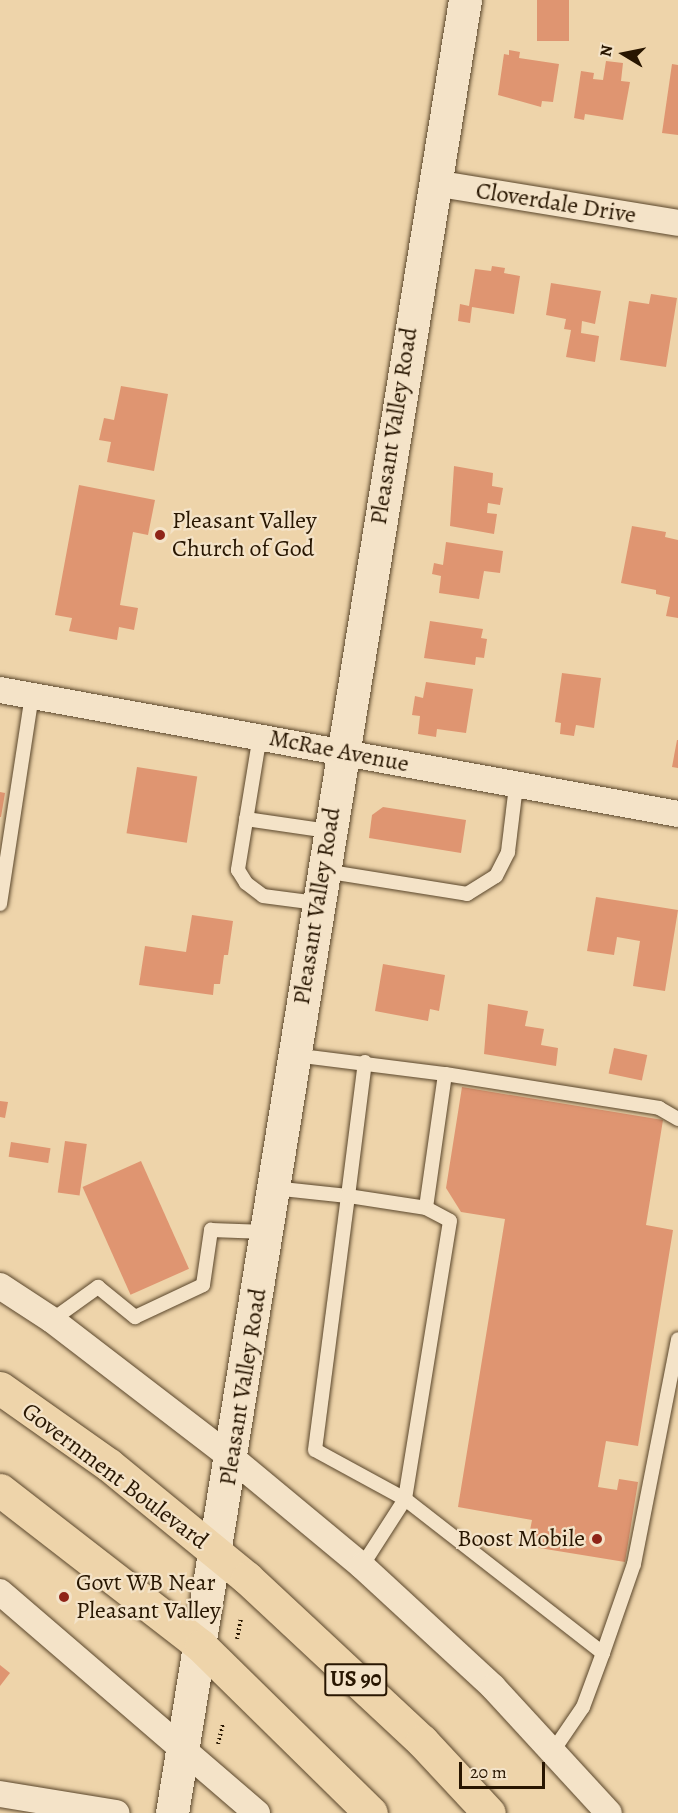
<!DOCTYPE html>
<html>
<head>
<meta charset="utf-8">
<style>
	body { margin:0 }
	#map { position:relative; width:678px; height:1813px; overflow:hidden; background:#eed4aa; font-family:Alegreya,serif }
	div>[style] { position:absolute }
	.building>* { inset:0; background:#df9571; transform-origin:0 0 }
	.path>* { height:4px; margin-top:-2px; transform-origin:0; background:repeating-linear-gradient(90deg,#281601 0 1.5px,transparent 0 4.5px) }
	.roads { filter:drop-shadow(0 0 2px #5a462b) drop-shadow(0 0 2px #5a462b) }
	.lane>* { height:14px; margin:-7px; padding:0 7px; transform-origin:7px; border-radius:7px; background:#f4e3c8 }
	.street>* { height:26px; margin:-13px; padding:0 13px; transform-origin:13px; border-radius:13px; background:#f4e3c8 }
	.secondary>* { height:33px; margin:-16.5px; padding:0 16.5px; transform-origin:16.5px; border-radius:16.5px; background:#f4e3c8 }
	.primary>* { height:33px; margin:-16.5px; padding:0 16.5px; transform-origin:16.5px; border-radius:16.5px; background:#eed4aa }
	.dots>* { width:16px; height:16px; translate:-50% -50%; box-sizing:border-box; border:3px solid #f4e3c8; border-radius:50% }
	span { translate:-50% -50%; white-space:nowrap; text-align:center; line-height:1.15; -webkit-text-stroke:4.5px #f4e3c8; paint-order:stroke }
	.shield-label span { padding:2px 4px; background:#f4e3c8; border:2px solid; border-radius:4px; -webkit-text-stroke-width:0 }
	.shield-label { font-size:22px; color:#281601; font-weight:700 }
	.street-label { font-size:24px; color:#281601 }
	.poi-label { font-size:24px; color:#281601 }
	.left { translate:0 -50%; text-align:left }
	.right { translate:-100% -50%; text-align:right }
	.north { position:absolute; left:594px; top:24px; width:60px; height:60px; -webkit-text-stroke:4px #f4e3c8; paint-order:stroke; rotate:280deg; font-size:16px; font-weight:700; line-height:24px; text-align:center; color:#281601 }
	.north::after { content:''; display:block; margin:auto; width:21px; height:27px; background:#281601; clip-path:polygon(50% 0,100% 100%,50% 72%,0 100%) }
	.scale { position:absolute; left:459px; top:1762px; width:86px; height:27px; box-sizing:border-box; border:3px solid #281601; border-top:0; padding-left:8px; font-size:18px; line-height:21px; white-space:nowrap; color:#281601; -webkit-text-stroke:4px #f4e3c8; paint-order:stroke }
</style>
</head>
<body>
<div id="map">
	<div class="building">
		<div style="left:537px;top:0;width:32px;height:41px"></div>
		<div style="clip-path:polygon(509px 50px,520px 52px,519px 58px,559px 64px,553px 102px,542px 101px,541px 107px,498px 95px,504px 54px,509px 55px)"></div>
		<div style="clip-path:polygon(606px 61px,623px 63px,621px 81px,630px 82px,623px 120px,585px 114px,584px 120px,574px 118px,581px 71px,594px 73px,593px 79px,603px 80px)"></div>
		<div style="clip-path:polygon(672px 64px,678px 65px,678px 135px,662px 133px)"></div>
		<div style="clip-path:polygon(492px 266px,505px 268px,504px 273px,520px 276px,514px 314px,472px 307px,470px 323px,458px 321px,460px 304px,469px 306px,475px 269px,491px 271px)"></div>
		<div style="clip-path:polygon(551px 283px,601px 291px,595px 324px,582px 321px,581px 333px,599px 336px,595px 362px,566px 357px,571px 330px,564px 329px,566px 319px,546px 315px)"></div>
		<div style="clip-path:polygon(651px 294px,677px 298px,666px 367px,620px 360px,629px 301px,649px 304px)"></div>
		<div style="clip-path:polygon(121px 386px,168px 394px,154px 471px,107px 462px,111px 442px,99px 440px,104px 418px,114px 420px)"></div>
		<div style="clip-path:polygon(454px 466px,493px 473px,492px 486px,503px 488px,500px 505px,488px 503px,487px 513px,497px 514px,494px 534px,450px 526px)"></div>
		<div style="clip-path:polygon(79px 485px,155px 500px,148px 535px,133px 532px,120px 605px,138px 608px,134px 630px,119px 627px,117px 640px,69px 631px,72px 618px,55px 615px)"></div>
		<div style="clip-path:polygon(632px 526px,666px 532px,665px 537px,678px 540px,678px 618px,666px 616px,670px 597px,656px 594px,656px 590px,621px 583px)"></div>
		<div style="clip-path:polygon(446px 542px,503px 551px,500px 573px,484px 571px,479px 599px,439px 593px,441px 576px,432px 574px,434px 563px,443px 565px)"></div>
		<div style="clip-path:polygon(430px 621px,483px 629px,481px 638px,487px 639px,484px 658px,476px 657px,475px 665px,424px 658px)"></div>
		<div style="clip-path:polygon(562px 673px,601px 678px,594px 728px,576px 725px,574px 736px,560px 734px,561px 723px,555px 722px)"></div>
		<div style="clip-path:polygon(426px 682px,473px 689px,466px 733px,437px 729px,436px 737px,418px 734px,420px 716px,412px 715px,415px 696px,423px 698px)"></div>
		<div style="clip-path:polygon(677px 740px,678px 740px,678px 768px,672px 767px)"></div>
		<div style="left:137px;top:767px;width:61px;height:67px;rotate:9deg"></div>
		<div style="clip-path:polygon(0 792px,5px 793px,1px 817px,0 817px)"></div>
		<div style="clip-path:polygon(383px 807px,466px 820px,461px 853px,369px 838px,372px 815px)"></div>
		<div style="clip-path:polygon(596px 897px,678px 910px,665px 991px,633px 986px,640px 941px,617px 937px,614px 955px,587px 951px)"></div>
		<div style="clip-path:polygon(192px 915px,233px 921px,228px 955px,224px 955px,220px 984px,214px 984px,213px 995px,139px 985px,145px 946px,186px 952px)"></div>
		<div style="clip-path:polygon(383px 964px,445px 975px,439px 1011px,430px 1009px,428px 1021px,375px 1011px)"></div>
		<div style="clip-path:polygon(488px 1004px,528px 1011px,525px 1026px,544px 1029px,541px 1045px,558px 1048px,556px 1066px,484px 1054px)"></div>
		<div style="left:614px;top:1048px;width:34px;height:26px;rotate:12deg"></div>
		<div style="clip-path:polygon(462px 1087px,663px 1120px,646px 1225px,673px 1230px,638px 1446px,606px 1441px,598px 1487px,617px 1490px,619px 1479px,638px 1482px,625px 1562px,527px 1546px,532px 1520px,458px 1507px,505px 1219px,461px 1212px,446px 1188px)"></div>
		<div style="clip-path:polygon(0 1101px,8px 1102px,5px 1118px,0 1117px)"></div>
		<div style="left:65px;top:1141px;width:22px;height:52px;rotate:8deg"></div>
		<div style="left:11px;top:1142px;width:40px;height:15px;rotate:9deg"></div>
		<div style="left:141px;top:1161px;width:118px;height:64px;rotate:66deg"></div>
		<div style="clip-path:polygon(0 1665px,10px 1673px,0 1686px)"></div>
	</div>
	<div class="path">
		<div style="left:237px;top:1639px;width:20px;rotate:-79deg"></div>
		<div style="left:218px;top:1744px;width:21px;rotate:-76deg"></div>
	</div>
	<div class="roads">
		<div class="lane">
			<div style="left:260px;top:735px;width:137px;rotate:99.3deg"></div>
			<div style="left:238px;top:870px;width:15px;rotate:58deg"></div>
			<div style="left:246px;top:883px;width:21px;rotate:37deg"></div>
			<div style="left:263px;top:896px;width:54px;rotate:7.4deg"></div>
			<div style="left:246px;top:819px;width:83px;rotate:8.3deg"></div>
			<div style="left:324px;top:871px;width:145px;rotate:9.1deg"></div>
			<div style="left:467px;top:894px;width:34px;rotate:-32deg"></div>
			<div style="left:496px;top:876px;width:27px;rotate:-63deg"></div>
			<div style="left:508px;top:852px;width:66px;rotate:-83.1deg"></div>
			<div style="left:0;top:904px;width:210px;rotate:-81.3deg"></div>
			<div style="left:294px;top:1055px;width:152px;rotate:7.2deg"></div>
			<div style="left:445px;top:1074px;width:135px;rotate:98.1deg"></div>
			<div style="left:426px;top:1208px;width:27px;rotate:28deg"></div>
			<div style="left:450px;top:1221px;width:282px;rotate:99.2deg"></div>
			<div style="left:405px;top:1499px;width:251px;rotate:37.9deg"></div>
			<div style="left:603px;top:1653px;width:58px;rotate:110.3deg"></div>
			<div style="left:583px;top:1707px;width:53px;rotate:124.3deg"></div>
			<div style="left:445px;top:1074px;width:217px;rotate:9deg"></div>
			<div style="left:659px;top:1108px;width:22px;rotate:30deg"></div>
			<div style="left:273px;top:1188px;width:75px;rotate:6.1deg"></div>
			<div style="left:348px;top:1196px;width:135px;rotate:-82.8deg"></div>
			<div style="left:52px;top:1320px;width:57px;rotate:-35.7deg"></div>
			<div style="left:98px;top:1287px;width:48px;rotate:39deg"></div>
			<div style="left:135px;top:1317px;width:75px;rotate:-25.2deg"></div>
			<div style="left:203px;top:1285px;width:56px;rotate:-81.7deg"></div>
			<div style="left:211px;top:1230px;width:55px;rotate:2.1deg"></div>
			<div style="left:362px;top:1566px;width:80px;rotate:-57.3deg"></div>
			<div style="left:405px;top:1499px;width:102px;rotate:-151.4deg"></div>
			<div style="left:315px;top:1450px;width:256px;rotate:-82.6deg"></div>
			<div style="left:348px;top:1196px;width:79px;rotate:8.7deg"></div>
			<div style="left:603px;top:1653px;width:94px;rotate:-70.8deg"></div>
			<div style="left:634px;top:1564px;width:229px;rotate:-78.9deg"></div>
		</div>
		<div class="street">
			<div style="left:434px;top:183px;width:247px;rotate:9.3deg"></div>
			<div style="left:0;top:690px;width:689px;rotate:10.36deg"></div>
			<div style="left:0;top:1286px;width:62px;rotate:33.2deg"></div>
			<div style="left:52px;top:1320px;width:227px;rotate:37.5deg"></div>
			<div style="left:232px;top:1458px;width:169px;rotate:39.7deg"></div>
			<div style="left:362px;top:1566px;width:178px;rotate:42.7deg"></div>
			<div style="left:493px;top:1687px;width:171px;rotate:47.4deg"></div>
			<div style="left:0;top:1592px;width:339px;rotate:40.7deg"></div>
			<div style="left:0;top:1794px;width:118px;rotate:9.3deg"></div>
		</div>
		<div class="secondary">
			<div style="left:172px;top:1813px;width:1837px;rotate:-80.82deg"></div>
		</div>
		<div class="primary">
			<div style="left:0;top:1388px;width:133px;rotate:35.2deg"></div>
			<div style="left:109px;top:1465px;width:178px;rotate:39.3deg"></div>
			<div style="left:247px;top:1578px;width:239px;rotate:43deg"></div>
			<div style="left:422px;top:1741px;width:98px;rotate:47.1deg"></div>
			<div style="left:0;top:1490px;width:254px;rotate:37.8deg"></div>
			<div style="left:201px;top:1646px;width:238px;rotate:44.5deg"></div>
		</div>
	</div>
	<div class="dots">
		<div style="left:160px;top:535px;background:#8f2418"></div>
		<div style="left:597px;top:1539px;background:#8f2418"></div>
		<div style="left:64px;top:1597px;background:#8f2418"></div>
	</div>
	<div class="shield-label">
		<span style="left:356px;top:1680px">US 90</span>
	</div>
	<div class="street-label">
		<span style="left:556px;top:203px;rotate:9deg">Cloverdale Drive</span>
		<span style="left:394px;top:426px;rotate:-81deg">Pleasant Valley Road</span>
		<span style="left:339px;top:751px;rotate:11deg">McRae Avenue</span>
		<span style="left:317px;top:906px;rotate:-81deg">Pleasant Valley Road</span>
		<span style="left:243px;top:1387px;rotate:-81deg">Pleasant Valley Road</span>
		<span style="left:115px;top:1476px;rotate:37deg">Government Boulevard</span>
	</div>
	<div class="poi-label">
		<span class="left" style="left:172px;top:535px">Pleasant Valley<br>Church of God</span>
		<span class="right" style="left:585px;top:1539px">Boost Mobile</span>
		<span class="left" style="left:76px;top:1597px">Govt WB Near<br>Pleasant Valley</span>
	</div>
	<div class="north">N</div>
	<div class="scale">20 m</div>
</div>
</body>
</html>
